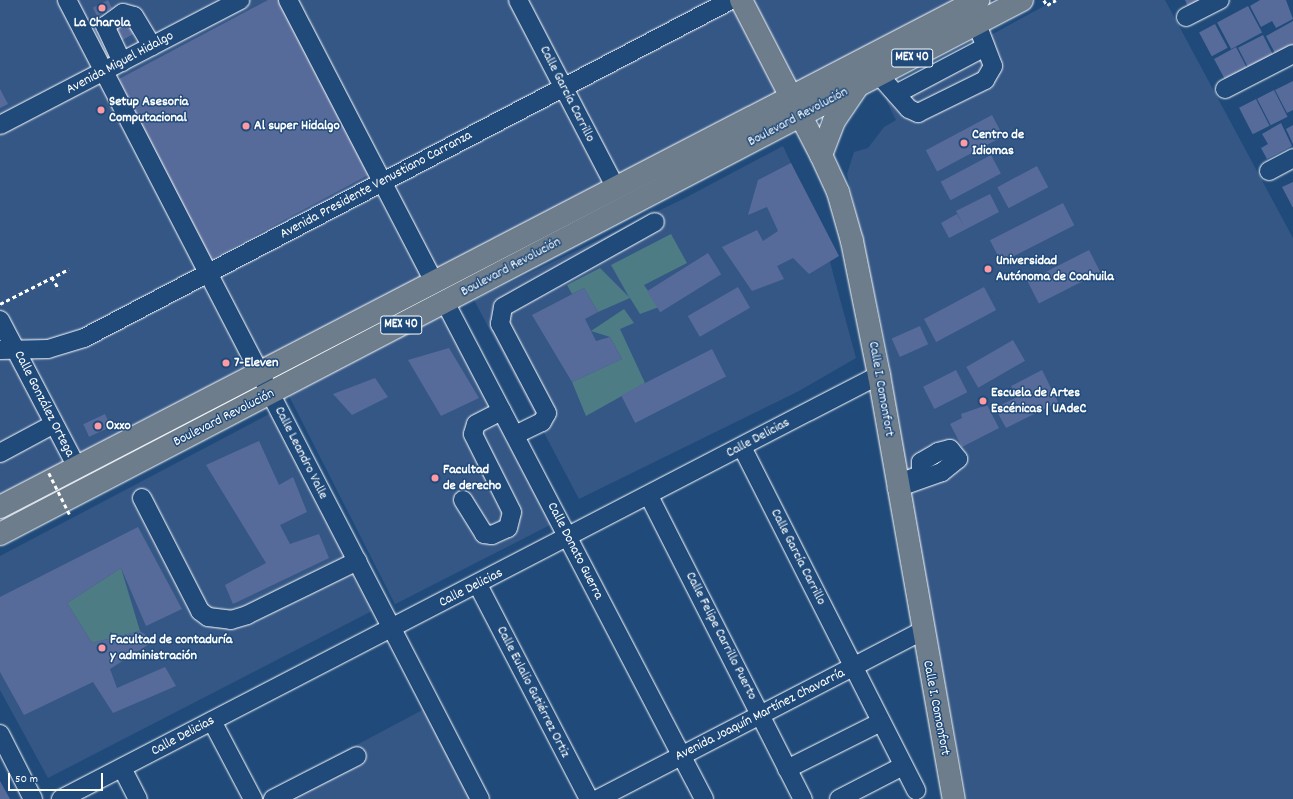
<!DOCTYPE html>
<html>
<head>
<meta charset="utf-8">
<style>
	body { margin:0 }
	#map { position:relative; width:1293px; height:799px; overflow:hidden; background:#1f4a7a; font-family:Dekko,sans-serif }
	div>[style] { position:absolute }
	.built>* { inset:0; background:#345786; transform-origin:0 0 }
	.green>* { inset:0; background:#4e7c85 }
	.building>* { inset:0; background:#566b9a; transform-origin:0 0 }
	.path>* { height:2.5px; margin-top:-1.25px; transform-origin:0; background:repeating-linear-gradient(90deg,#fff 0 4px,transparent 0 7px) }
	.roads { filter:drop-shadow(0 0 1px #fff) drop-shadow(0 0 1px #fff) }
	.minor>* { height:18px; margin:-9px; padding:0 9px; transform-origin:9px; border-radius:9px; background:#1f4a7a }
	.major>* { height:22px; margin:-11px; padding:0 11px; transform-origin:11px; border-radius:11px; background:#6d7d8c }
	.path-bridge>* { height:2.5px; margin-top:-1.25px; transform-origin:0; background:repeating-linear-gradient(90deg,#fff 0 4px,transparent 0 7px) }
	.dots>* { width:11px; height:11px; translate:-50% -50%; box-sizing:border-box; border:2px solid #1f4a7a; border-radius:50% }
	span { translate:-50% -50%; white-space:nowrap; text-align:center; line-height:1.15; -webkit-text-stroke:3px #1f4a7a; paint-order:stroke }
	.shield-label span { padding:1px 3px; background:#1f4a7a; border:1px solid; border-radius:3px; -webkit-text-stroke-width:0 }
	.shield-label { font-size:13px; color:#fff; font-weight:700 }
	.poi-label { font-size:14px; color:#fff; font-weight:700 }
	.left { translate:0 -50%; text-align:left }
	.street-label { font-size:14px; color:#fff }
	.scale { position:absolute; left:8px; top:773px; width:95px; height:18px; box-sizing:border-box; border:2px solid #fff; border-top:0; padding-left:5px; font-size:12px; line-height:14px; white-space:nowrap; color:#fff; -webkit-text-stroke:3px #1f4a7a; paint-order:stroke }
</style>
</head>
<body>
<div id="map">
	<div class="built">
		<div style="clip-path:polygon(0 0,984px 0,0 516px)"></div>
		<div style="clip-path:polygon(1055px 0,1165px 0,1293px 238px,1293px 799px,967px 799px,911px 502px,886px 344px,847px 174px,854px 152px,868px 148px,884px 127px,896px 120px,883px 94px)"></div>
		<div style="clip-path:polygon(783px 146px,820px 225px,856px 358px,799px 391px,579px 499px,474px 300px,685px 198px)"></div>
		<div style="left:450px;top:309px;width:238px;height:183px;rotate:63deg"></div>
		<div style="clip-path:polygon(271px 413px,374px 610px,48px 778px,0 690px,0 556px)"></div>
		<div style="clip-path:polygon(428px 707px,477px 799px,274px 799px,270px 791px)"></div>
	</div>
	<div class="green">
		<div style="clip-path:polygon(671px 234px,687px 263px,644px 285px,659px 307px,640px 314px,630px 298px,598px 312px,584px 288px,572px 294px,567px 285px,600px 268px,629px 297px,611px 265px)"></div>
		<div style="clip-path:polygon(624px 309px,634px 323px,620px 329px,645px 383px,586px 416px,572px 382px,622px 359px,610px 337px,591px 331px)"></div>
		<div style="clip-path:polygon(121px 568px,140px 631px,92px 643px,67px 603px)"></div>
	</div>
	<div class="building">
		<div style="left:108px;top:0;width:9px;height:17px;rotate:63deg"></div>
		<div style="clip-path:polygon(268px 0,283px 0,372px 173px,210px 260px,119px 79px)"></div>
		<div style="clip-path:polygon(1185px 0,1206px 0,1189px 9px)"></div>
		<div style="clip-path:polygon(1260px 0,1286px 0,1293px 19px,1276px 28px,1272px 21px,1261px 27px,1250px 6px)"></div>
		<div style="left:1248px;top:6px;width:30px;height:35px;rotate:62deg"></div>
		<div style="clip-path:polygon(126px 16px,137px 32px,117px 43px,111px 32px)"></div>
		<div style="clip-path:polygon(1293px 21px,1293px 51px,1278px 59px,1266px 36px)"></div>
		<div style="left:1215px;top:24px;width:27px;height:18px;rotate:62deg"></div>
		<div style="left:1263px;top:35px;width:28px;height:28px;rotate:63deg"></div>
		<div style="clip-path:polygon(1236px 47px,1247px 68px,1229px 87px,1214px 59px)"></div>
		<div style="clip-path:polygon(1293px 81px,1293px 110px,1287px 113px,1275px 90px)"></div>
		<div style="clip-path:polygon(0 89px,8px 104px,0 108px)"></div>
		<div style="left:1274px;top:90px;width:30px;height:19px;rotate:63deg"></div>
		<div style="left:1256px;top:99px;width:30px;height:19px;rotate:63deg"></div>
		<div style="left:992px;top:115px;width:24px;height:75px;rotate:62deg"></div>
		<div style="clip-path:polygon(1281px 123px,1292px 146px,1267px 159px,1261px 148px,1268px 144px,1262px 134px)"></div>
		<div style="clip-path:polygon(1293px 125px,1293px 144px,1286px 129px)"></div>
		<div style="left:991px;top:155px;width:21px;height:57px;rotate:62deg"></div>
		<div style="clip-path:polygon(791px 163px,839px 256px,809px 274px,793px 258px,777px 266px,784px 279px,752px 291px,722px 247px,757px 230px,763px 241px,778px 231px,767px 207px,748px 215px,758px 180px)"></div>
		<div style="left:1037px;top:166px;width:24px;height:45px;rotate:62deg"></div>
		<div style="clip-path:polygon(1293px 182px,1293px 208px,1282px 187px)"></div>
		<div style="clip-path:polygon(990px 194px,999px 212px,949px 238px,941px 223px,957px 214px,964px 226px,956px 211px)"></div>
		<div style="left:1063px;top:203px;width:25px;height:82px;rotate:63deg"></div>
		<div style="left:1089px;top:250px;width:25px;height:69px;rotate:63deg"></div>
		<div style="left:708px;top:253px;width:25px;height:72px;rotate:58deg"></div>
		<div style="left:738px;top:287px;width:24px;height:58px;rotate:60deg"></div>
		<div style="left:984px;top:287px;width:26px;height:68px;rotate:62deg"></div>
		<div style="clip-path:polygon(584px 288px,598px 312px,585px 319px,596px 341px,610px 337px,622px 359px,572px 382px,532px 315px)"></div>
		<div style="left:920px;top:326px;width:20px;height:31px;rotate:66deg"></div>
		<div style="left:1013px;top:340px;width:24px;height:54px;rotate:60deg"></div>
		<div style="clip-path:polygon(449px 348px,479px 398px,441px 416px,408px 360px)"></div>
		<div style="left:712px;top:349px;width:31px;height:102px;rotate:63deg"></div>
		<div style="left:956px;top:370px;width:25px;height:37px;rotate:63deg"></div>
		<div style="clip-path:polygon(1042px 370px,1058px 402px,1006px 428px,995px 408px,1017px 397px,1011px 386px)"></div>
		<div style="clip-path:polygon(375px 378px,388px 397px,352px 415px,333px 394px)"></div>
		<div style="clip-path:polygon(987px 405px,999px 428px,962px 447px,950px 424px,962px 418px,961px 414px)"></div>
		<div style="left:105px;top:414px;width:14px;height:24px;rotate:65deg"></div>
		<div style="clip-path:polygon(259px 441px,279px 485px,293px 477px,307px 512px,280px 525px,290px 544px,319px 534px,329px 558px,233px 604px,225px 585px,266px 563px,206px 465px)"></div>
		<div style="clip-path:polygon(138px 527px,182px 609px,146px 626px,121px 568px,67px 603px,92px 643px,140px 631px,154px 641px,110px 669px,117px 688px,165px 667px,176px 686px,113px 713px,93px 682px,24px 715px,0 672px,0 597px)"></div>
		<div style="clip-path:polygon(0 781px,10px 799px,0 799px)"></div>
	</div>
	<div class="path">
		<div style="left:1044px;top:0;width:6px;rotate:59deg"></div>
		<div style="left:1047px;top:5px;width:10px;rotate:-29deg"></div>
		<div style="left:52px;top:277px;width:14px;rotate:60deg"></div>
		<div style="left:0;top:304px;width:77px;rotate:-26.9deg"></div>
	</div>
	<div class="roads">
		<div class="minor">
			<div style="left:67px;top:0;width:899px;rotate:62.67deg"></div>
			<div style="left:288px;top:0;width:318px;rotate:62.6deg"></div>
			<div style="left:518px;top:0;width:212px;rotate:62.5deg"></div>
			<div style="left:1186px;top:17px;width:38px;rotate:-27deg"></div>
			<div style="left:122px;top:62px;width:40px;rotate:-115deg"></div>
			<div style="left:105px;top:26px;width:22px;rotate:-36deg"></div>
			<div style="left:123px;top:13px;width:11px;rotate:15deg"></div>
			<div style="left:134px;top:16px;width:35px;rotate:59deg"></div>
			<div style="left:879px;top:75px;width:45px;rotate:48.6deg"></div>
			<div style="left:909px;top:109px;width:10px;rotate:24deg"></div>
			<div style="left:918px;top:113px;width:75px;rotate:-26.2deg"></div>
			<div style="left:985px;top:80px;width:16px;rotate:-60deg"></div>
			<div style="left:993px;top:66px;width:45px;rotate:-110.9deg"></div>
			<div style="left:1225px;top:89px;width:76px;rotate:-27.2deg"></div>
			<div style="left:896px;top:94px;width:101px;rotate:-27.8deg"></div>
			<div style="left:0;top:125px;width:271px;rotate:-27.5deg"></div>
			<div style="left:1269px;top:171px;width:27px;rotate:-28deg"></div>
			<div style="left:445px;top:302px;width:560px;rotate:62.47deg"></div>
			<div style="left:0;top:320px;width:166px;rotate:62.4deg"></div>
			<div style="left:0;top:350px;width:48px;rotate:-1.2deg"></div>
			<div style="left:48px;top:349px;width:38px;rotate:-17deg"></div>
			<div style="left:84px;top:338px;width:730px;rotate:-27.58deg"></div>
			<div style="left:515px;top:435px;width:30px;rotate:-26deg"></div>
			<div style="left:542px;top:422px;width:10px;rotate:-61deg"></div>
			<div style="left:547px;top:413px;width:101px;rotate:-117.8deg"></div>
			<div style="left:500px;top:324px;width:17px;rotate:-80deg"></div>
			<div style="left:503px;top:307px;width:174px;rotate:-29.2deg"></div>
			<div style="left:742px;top:447px;width:385px;rotate:63.1deg"></div>
			<div style="left:0;top:453px;width:61px;rotate:-28.2deg"></div>
			<div style="left:897px;top:484px;width:26px;rotate:-21deg"></div>
			<div style="left:921px;top:475px;width:13px;rotate:-90deg"></div>
			<div style="left:921px;top:462px;width:20px;rotate:-30deg"></div>
			<div style="left:938px;top:452px;width:12px;rotate:-14deg"></div>
			<div style="left:950px;top:449px;width:13px;rotate:51deg"></div>
			<div style="left:958px;top:459px;width:21px;rotate:141deg"></div>
			<div style="left:942px;top:472px;width:48px;rotate:160.4deg"></div>
			<div style="left:649px;top:496px;width:340px;rotate:63.1deg"></div>
			<div style="left:142px;top:498px;width:127px;rotate:62.8deg"></div>
			<div style="left:200px;top:611px;width:10px;rotate:37deg"></div>
			<div style="left:208px;top:617px;width:23px;rotate:7deg"></div>
			<div style="left:231px;top:620px;width:17px;rotate:-17deg"></div>
			<div style="left:247px;top:615px;width:123px;rotate:-26.1deg"></div>
			<div style="left:463px;top:500px;width:40px;rotate:58deg"></div>
			<div style="left:484px;top:534px;width:8px;rotate:7deg"></div>
			<div style="left:492px;top:535px;width:17px;rotate:-24deg"></div>
			<div style="left:508px;top:528px;width:16px;rotate:-76deg"></div>
			<div style="left:512px;top:512px;width:87px;rotate:-116.6deg"></div>
			<div style="left:473px;top:434px;width:10px;rotate:-73deg"></div>
			<div style="left:476px;top:424px;width:29px;rotate:-27deg"></div>
			<div style="left:478px;top:585px;width:241px;rotate:62.6deg"></div>
			<div style="left:212px;top:721px;width:88px;rotate:62.3deg"></div>
			<div style="left:0;top:734px;width:73px;rotate:63.1deg"></div>
			<div style="left:122px;top:768px;width:35px;rotate:63deg"></div>
			<div style="left:787px;top:769px;width:105px;rotate:-26.6deg"></div>
			<div style="left:61px;top:799px;width:921px;rotate:-27.4deg"></div>
			<div style="left:273px;top:799px;width:94px;rotate:-27.1deg"></div>
			<div style="left:598px;top:799px;width:365px;rotate:-27.4deg"></div>
			<div style="left:839px;top:799px;width:72px;rotate:-27.3deg"></div>
		</div>
		<div class="major">
			<div style="left:741px;top:0;width:174px;rotate:62.7deg"></div>
			<div style="left:821px;top:155px;width:41px;rotate:65.3deg"></div>
			<div style="left:838px;top:192px;width:51px;rotate:74.1deg"></div>
			<div style="left:852px;top:241px;width:137px;rotate:78.6deg"></div>
			<div style="left:879px;top:375px;width:431px;rotate:80deg"></div>
			<div style="left:821px;top:155px;width:36px;rotate:-69deg"></div>
			<div style="left:834px;top:121px;width:41px;rotate:-55.9deg"></div>
			<div style="left:0;top:507px;width:1102px;rotate:-27.4deg"></div>
			<div style="left:0;top:534px;width:1153px;rotate:-27.59deg"></div>
		</div>
	</div>
	<div class="path-bridge">
		<div style="left:49px;top:473px;width:47px;rotate:63.4deg"></div>
	</div>
	<div class="dots">
		<div style="left:102px;top:8px;background:#ff9aa2"></div>
		<div style="left:101px;top:110px;background:#ff9aa2"></div>
		<div style="left:246px;top:126px;background:#ff9aa2"></div>
		<div style="left:964px;top:143px;background:#ff9aa2"></div>
		<div style="left:988px;top:269px;background:#ff9aa2"></div>
		<div style="left:226px;top:363px;background:#ff9aa2"></div>
		<div style="left:983px;top:401px;background:#ff9aa2"></div>
		<div style="left:98px;top:426px;background:#ff9aa2"></div>
		<div style="left:435px;top:478px;background:#ff9aa2"></div>
		<div style="left:102px;top:648px;background:#ff9aa2"></div>
	</div>
	<div class="shield-label">
		<span style="left:912px;top:58px">MEX 40</span>
		<span style="left:401px;top:325px">MEX 40</span>
	</div>
	<div class="poi-label">
		<span style="left:102px;top:23px">La Charola</span>
		<span class="left" style="left:109px;top:110px">Setup Asesoria<br>Computacional</span>
		<span class="left" style="left:254px;top:126px">Al super Hidalgo</span>
		<span class="left" style="left:972px;top:143px">Centro de<br>Idiomas</span>
		<span class="left" style="left:996px;top:269px">Universidad<br>Autónoma de Coahuila</span>
		<span class="left" style="left:234px;top:363px">7-Eleven</span>
		<span class="left" style="left:991px;top:401px">Escuela de Artes<br>Escénicas | UAdeC</span>
		<span class="left" style="left:106px;top:426px">Oxxo</span>
		<span class="left" style="left:443px;top:478px">Facultad<br>de derecho</span>
		<span class="left" style="left:110px;top:648px">Facultad de contaduría<br>y administración</span>
	</div>
	<div class="street-label">
		<span style="left:120px;top:63px;rotate:-28deg">Avenida Miguel Hidalgo</span>
		<span style="left:567px;top:94px;rotate:63deg">Calle García Carrillo</span>
		<span style="left:798px;top:117px;rotate:-28deg">Boulevard Revolución</span>
		<span style="left:376px;top:185px;rotate:-28deg">Avenida Presidente Venustiano Carranza</span>
		<span style="left:511px;top:267px;rotate:-28deg">Boulevard Revolución</span>
		<span style="left:881px;top:389px;rotate:80deg">Calle I. Comonfort</span>
		<span style="left:44px;top:404px;rotate:63deg">Calle González Ortega</span>
		<span style="left:224px;top:418px;rotate:-27deg">Boulevard Revolución</span>
		<span style="left:758px;top:438px;rotate:-28deg">Calle Delicias</span>
		<span style="left:301px;top:453px;rotate:63deg">Calle Leandro Valle</span>
		<span style="left:575px;top:551px;rotate:63deg">Calle Donato Guerra</span>
		<span style="left:798px;top:557px;rotate:63deg">Calle García Carrillo</span>
		<span style="left:471px;top:588px;rotate:-27deg">Calle Delicias</span>
		<span style="left:721px;top:636px;rotate:63deg">Calle Felipe Carrillo Puerto</span>
		<span style="left:533px;top:692px;rotate:63deg">Calle Eulalio Gutiérrez Ortiz</span>
		<span style="left:936px;top:708px;rotate:79deg">Calle I. Comonfort</span>
		<span style="left:760px;top:715px;rotate:-27deg">Avenida Joaquín Martínez Chavarría</span>
		<span style="left:183px;top:736px;rotate:-28deg">Calle Delicias</span>
	</div>
	<div class="scale">50 m</div>
</div>
</body>
</html>
